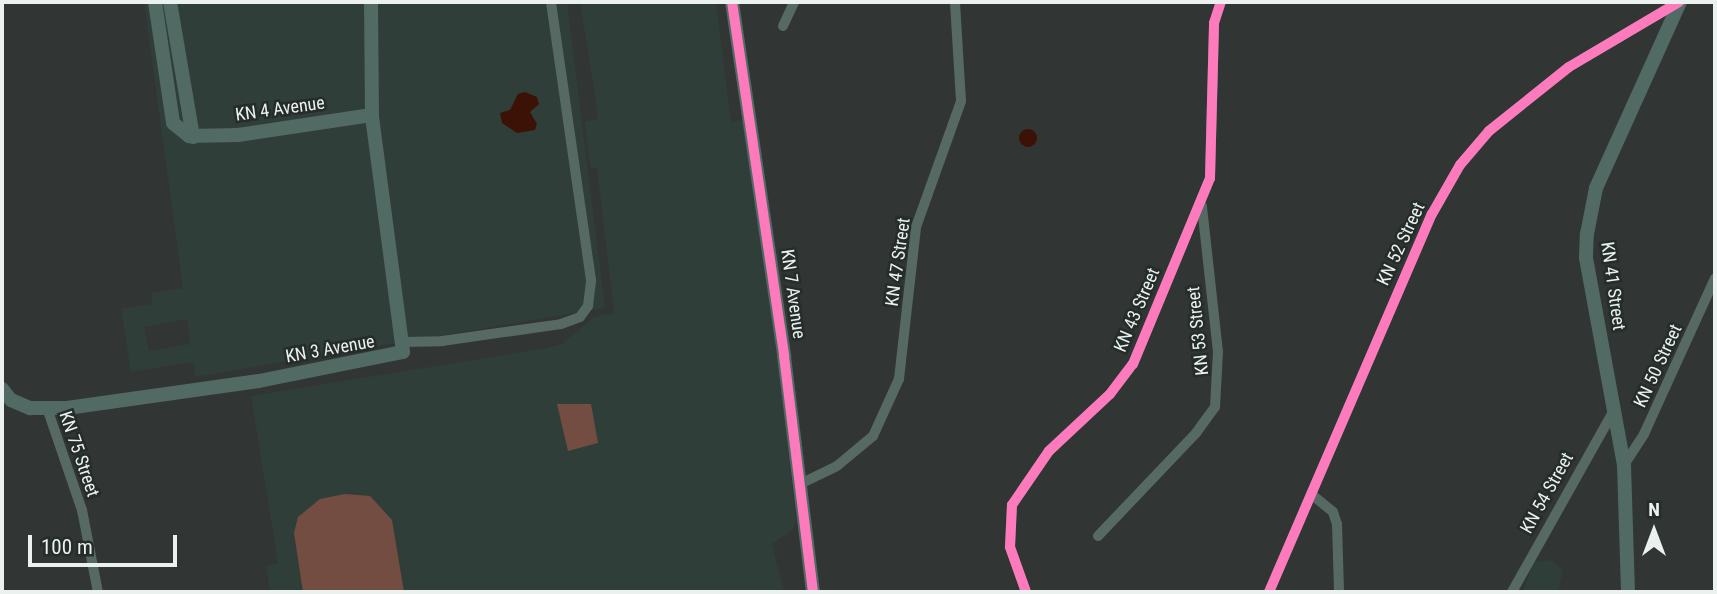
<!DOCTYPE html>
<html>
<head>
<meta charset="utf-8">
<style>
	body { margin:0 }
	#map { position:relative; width:1717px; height:594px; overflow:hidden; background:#313533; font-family:"Roboto Condensed",sans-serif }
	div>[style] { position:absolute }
	.built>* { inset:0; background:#2f3e38 }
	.green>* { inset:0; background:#744d42 }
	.water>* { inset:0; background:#3c1106 }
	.round { border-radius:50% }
	.street>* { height:10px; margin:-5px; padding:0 5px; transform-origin:5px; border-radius:5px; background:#566963 }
	.secondary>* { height:14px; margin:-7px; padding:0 7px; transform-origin:7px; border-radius:7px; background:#516a63 }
	.cycleway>* { height:10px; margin:-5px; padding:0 5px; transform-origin:5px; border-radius:5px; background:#fd7abc }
	span { translate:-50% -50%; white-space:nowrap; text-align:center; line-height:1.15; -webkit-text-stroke:5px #252d2a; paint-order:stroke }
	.street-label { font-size:18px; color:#ebf1ef }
	.frame { position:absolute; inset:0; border:4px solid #ebf1ef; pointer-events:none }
	.north { position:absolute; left:1619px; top:496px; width:70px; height:70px; -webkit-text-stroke:5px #252d2a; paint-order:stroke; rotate:0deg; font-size:19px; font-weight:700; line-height:28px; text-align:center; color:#ebf1ef }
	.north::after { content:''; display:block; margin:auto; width:24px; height:32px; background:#ebf1ef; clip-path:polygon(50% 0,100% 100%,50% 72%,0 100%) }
	.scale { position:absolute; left:28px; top:535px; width:149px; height:32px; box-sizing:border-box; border:4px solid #ebf1ef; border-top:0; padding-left:9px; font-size:21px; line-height:24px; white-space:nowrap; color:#ebf1ef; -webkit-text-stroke:5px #252d2a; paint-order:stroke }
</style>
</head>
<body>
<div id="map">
	<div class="built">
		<div style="clip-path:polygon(evenodd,144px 2px,567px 2px,605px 308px,195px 377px,193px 362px,131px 372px,121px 309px,152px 304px,151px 293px,183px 288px,144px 2px,187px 319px,190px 344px,149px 351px,144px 327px,187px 319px)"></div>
		<div style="clip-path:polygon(580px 2px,716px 2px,731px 122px,743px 120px,779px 368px,796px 520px,793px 530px,772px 544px,784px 592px,270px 592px,266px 566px,278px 563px,251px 396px,541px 349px,562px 344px,594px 317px,614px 313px,597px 168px,590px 167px,585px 121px,596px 120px,598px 115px)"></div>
		<div style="clip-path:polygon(1551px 560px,1563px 570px,1558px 592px,1523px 592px,1533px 563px)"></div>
	</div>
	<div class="green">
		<div style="clip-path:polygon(557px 404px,591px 404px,598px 443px,568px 451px)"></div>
		<div style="clip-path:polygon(345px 494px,370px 496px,392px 520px,404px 592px,303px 592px,294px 533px,298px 517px,320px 499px)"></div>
	</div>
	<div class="water">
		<div style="clip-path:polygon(525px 92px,537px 97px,539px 104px,530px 112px,537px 124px,535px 130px,517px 133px,502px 123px,500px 113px,510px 110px,518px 94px)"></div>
		<div class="round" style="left:1019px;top:129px;width:18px;height:18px"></div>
	</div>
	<div class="street">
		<div style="left:783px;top:26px;width:26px;rotate:-65deg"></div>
		<div style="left:403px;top:342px;width:39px;rotate:-1deg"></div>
		<div style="left:442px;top:341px;width:120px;rotate:-8.1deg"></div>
		<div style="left:561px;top:324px;width:20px;rotate:-20deg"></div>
		<div style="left:580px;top:317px;width:14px;rotate:-54deg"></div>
		<div style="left:588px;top:306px;width:26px;rotate:-83deg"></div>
		<div style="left:591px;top:280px;width:281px;rotate:-98.2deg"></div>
		<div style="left:47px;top:408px;width:108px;rotate:71.1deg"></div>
		<div style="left:82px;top:510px;width:84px;rotate:79deg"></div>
		<div style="left:1624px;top:465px;width:37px;rotate:-57deg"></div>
		<div style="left:1644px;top:434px;width:171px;rotate:-65.5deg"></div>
		<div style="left:798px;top:485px;width:43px;rotate:-26deg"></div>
		<div style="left:837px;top:466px;width:47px;rotate:-39.8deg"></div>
		<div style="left:873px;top:436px;width:63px;rotate:-65.5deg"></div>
		<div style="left:899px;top:379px;width:153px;rotate:-83.6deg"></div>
		<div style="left:916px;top:227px;width:134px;rotate:-70.3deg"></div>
		<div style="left:961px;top:101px;width:99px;rotate:-93.5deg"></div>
		<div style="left:1311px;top:494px;width:28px;rotate:39deg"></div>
		<div style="left:1333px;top:512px;width:13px;rotate:72deg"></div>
		<div style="left:1337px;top:524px;width:68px;rotate:88.3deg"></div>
		<div style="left:1098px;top:536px;width:142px;rotate:-46.4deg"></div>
		<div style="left:1196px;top:433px;width:32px;rotate:-54deg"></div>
		<div style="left:1215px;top:407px;width:55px;rotate:-86.9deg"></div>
		<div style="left:1218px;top:352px;width:147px;rotate:-96.3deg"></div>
		<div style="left:1026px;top:592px;width:48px;rotate:-109.6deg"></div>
		<div style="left:1010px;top:547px;width:42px;rotate:-87.3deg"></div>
		<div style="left:1012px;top:505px;width:65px;rotate:-55.6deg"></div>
		<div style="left:1049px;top:451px;width:83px;rotate:-43.1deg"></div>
		<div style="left:1110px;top:394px;width:38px;rotate:-53deg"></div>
		<div style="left:1133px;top:364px;width:201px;rotate:-67.5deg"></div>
		<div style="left:1210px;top:178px;width:155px;rotate:-88.5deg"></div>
		<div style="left:1214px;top:23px;width:22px;rotate:-72deg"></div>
		<div style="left:1269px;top:592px;width:412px;rotate:-66.7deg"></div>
		<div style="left:1432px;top:214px;width:56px;rotate:-60.3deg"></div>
		<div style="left:1460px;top:165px;width:45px;rotate:-49.5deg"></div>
		<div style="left:1489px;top:131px;width:102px;rotate:-38.7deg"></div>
		<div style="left:1569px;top:67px;width:128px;rotate:-30.6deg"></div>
		<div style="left:1512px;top:592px;width:209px;rotate:-60.7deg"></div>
	</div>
	<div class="secondary">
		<div style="left:155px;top:2px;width:122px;rotate:81.5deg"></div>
		<div style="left:173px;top:123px;width:21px;rotate:39deg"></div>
		<div style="left:189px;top:136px;width:49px;rotate:-1.2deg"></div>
		<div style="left:238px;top:135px;width:135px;rotate:-8.5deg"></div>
		<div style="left:170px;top:2px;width:137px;rotate:80.3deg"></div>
		<div style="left:732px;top:2px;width:358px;rotate:81.6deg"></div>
		<div style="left:784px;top:356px;width:238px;rotate:83deg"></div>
		<div style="left:2px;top:389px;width:14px;rotate:51deg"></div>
		<div style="left:11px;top:400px;width:21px;rotate:23deg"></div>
		<div style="left:30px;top:408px;width:37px"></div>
		<div style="left:67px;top:408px;width:194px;rotate:-8deg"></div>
		<div style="left:259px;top:381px;width:147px;rotate:-11.4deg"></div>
		<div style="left:403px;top:352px;width:239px;rotate:-97.5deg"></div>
		<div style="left:372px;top:115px;width:113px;rotate:-90.5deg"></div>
		<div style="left:1628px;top:592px;width:127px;rotate:-91.8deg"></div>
		<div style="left:1624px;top:465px;width:211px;rotate:-100.4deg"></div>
		<div style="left:1586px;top:257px;width:23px;rotate:-88deg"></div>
		<div style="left:1587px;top:234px;width:47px;rotate:-78.9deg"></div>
		<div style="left:1596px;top:188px;width:204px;rotate:-65.7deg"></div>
	</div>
	<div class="cycleway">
		<div style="left:732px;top:2px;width:358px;rotate:81.6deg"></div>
		<div style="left:784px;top:356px;width:238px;rotate:83deg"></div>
		<div style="left:1026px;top:592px;width:48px;rotate:-109.6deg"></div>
		<div style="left:1010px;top:547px;width:42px;rotate:-87.3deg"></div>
		<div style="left:1012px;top:505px;width:65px;rotate:-55.6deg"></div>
		<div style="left:1049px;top:451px;width:83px;rotate:-43.1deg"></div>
		<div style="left:1110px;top:394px;width:38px;rotate:-53deg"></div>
		<div style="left:1133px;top:364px;width:201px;rotate:-67.5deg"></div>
		<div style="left:1210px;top:178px;width:155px;rotate:-88.5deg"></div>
		<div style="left:1214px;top:23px;width:22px;rotate:-72deg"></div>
		<div style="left:1269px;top:592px;width:412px;rotate:-66.7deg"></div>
		<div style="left:1432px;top:214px;width:56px;rotate:-60.3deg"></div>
		<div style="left:1460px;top:165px;width:45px;rotate:-49.5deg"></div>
		<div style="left:1489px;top:131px;width:102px;rotate:-38.7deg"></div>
		<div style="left:1569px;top:67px;width:128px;rotate:-30.6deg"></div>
	</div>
	<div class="street-label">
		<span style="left:280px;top:109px;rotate:-8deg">KN 4 Avenue</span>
		<span style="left:1401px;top:244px;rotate:-65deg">KN 52 Street</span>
		<span style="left:898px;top:262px;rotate:-82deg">KN 47 Street</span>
		<span style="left:1613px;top:286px;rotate:82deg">KN 41 Street</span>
		<span style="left:793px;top:294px;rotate:82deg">KN 7 Avenue</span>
		<span style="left:1137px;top:310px;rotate:-67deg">KN 43 Street</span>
		<span style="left:1198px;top:331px;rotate:-96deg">KN 53 Street</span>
		<span style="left:330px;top:349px;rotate:-10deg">KN 3 Avenue</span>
		<span style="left:1658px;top:366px;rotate:-65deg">KN 50 Street</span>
		<span style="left:79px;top:454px;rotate:71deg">KN 75 Street</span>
		<span style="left:1547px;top:493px;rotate:-61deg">KN 54 Street</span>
	</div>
	<div class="frame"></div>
	<div class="north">N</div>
	<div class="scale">100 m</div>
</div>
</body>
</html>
